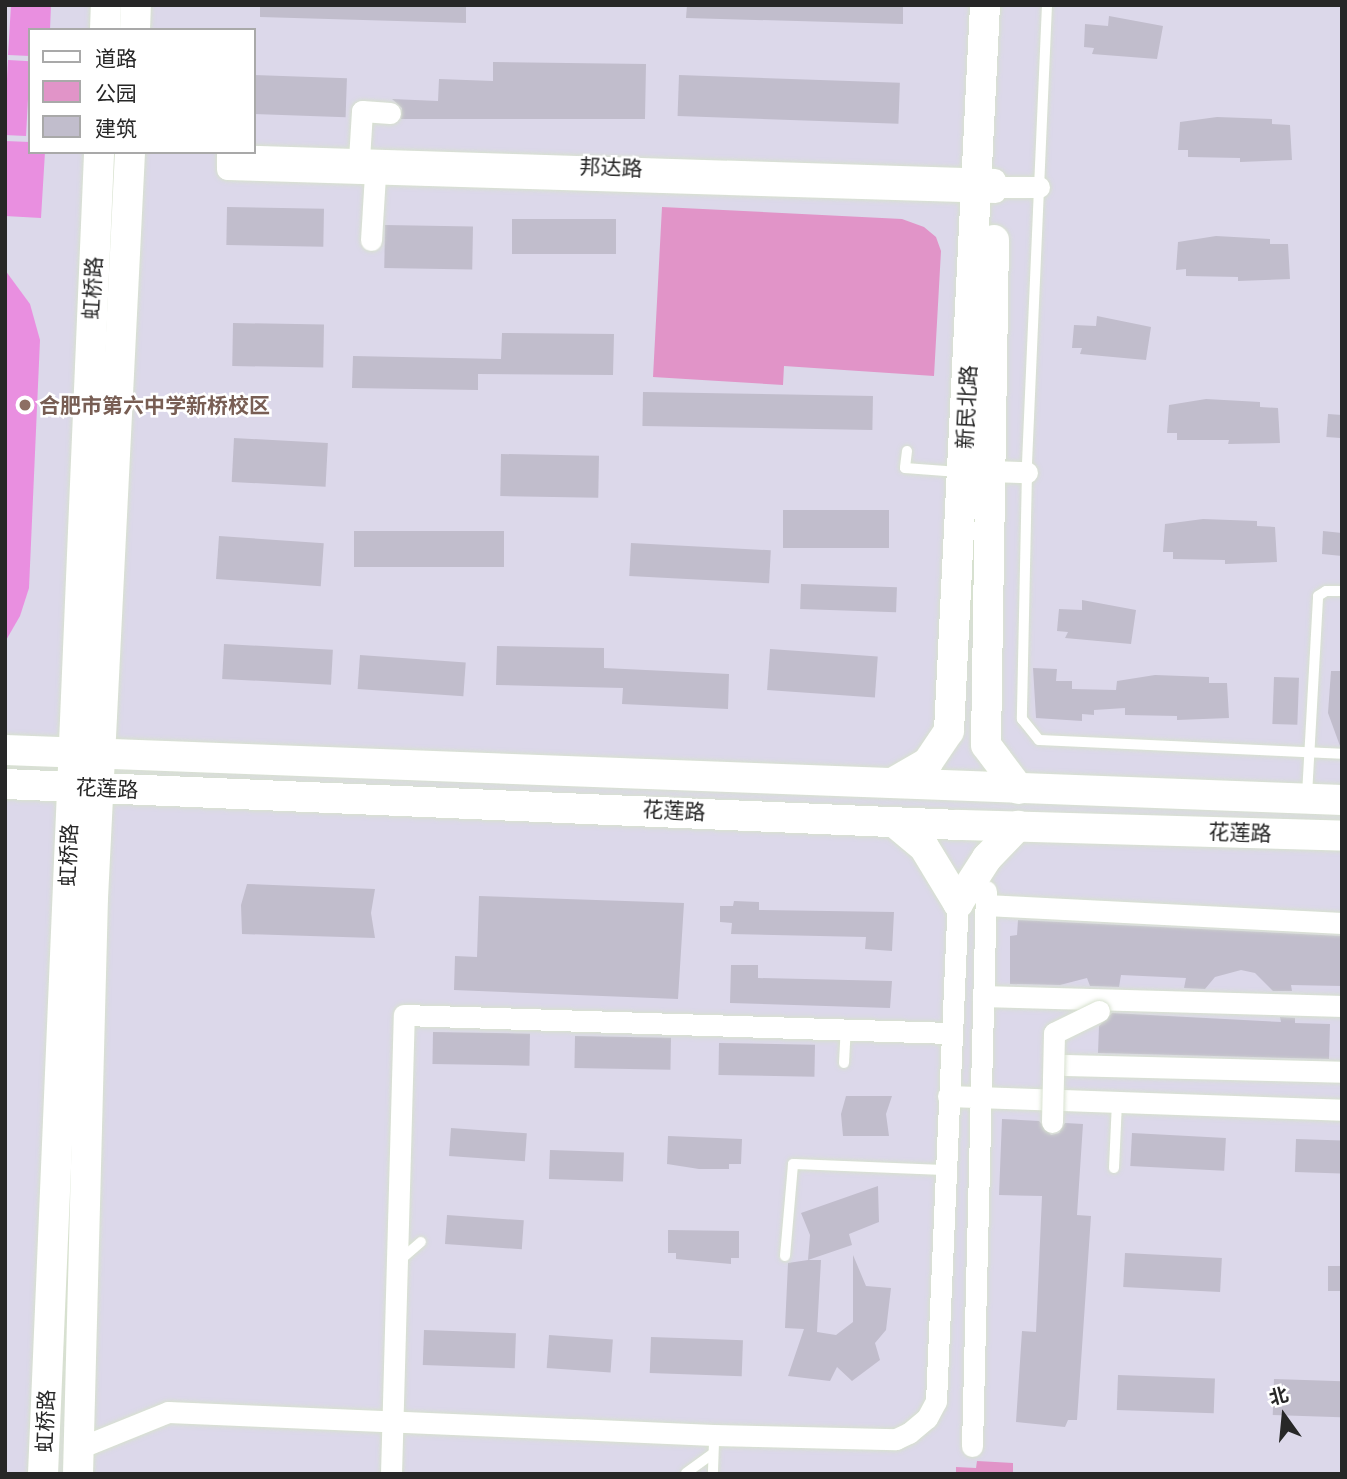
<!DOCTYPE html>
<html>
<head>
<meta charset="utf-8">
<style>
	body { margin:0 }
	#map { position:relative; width:1347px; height:1479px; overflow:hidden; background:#dcd8ea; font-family:Commissioner,"Noto Sans SC",sans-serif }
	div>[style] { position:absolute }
	.green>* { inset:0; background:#e194c8 }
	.pitch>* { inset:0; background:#e98fe0; transform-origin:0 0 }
	.building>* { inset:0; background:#c1bdcc; transform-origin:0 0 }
	.roads { filter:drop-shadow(0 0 2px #d7e1ce) drop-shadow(0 0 2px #d7e1ce) }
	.lane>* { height:10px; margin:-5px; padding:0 5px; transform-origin:5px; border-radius:5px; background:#fff }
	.street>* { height:21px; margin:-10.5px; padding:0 10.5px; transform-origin:10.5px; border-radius:10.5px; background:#fff }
	.secondary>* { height:30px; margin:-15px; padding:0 15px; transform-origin:15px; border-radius:15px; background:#fff }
	.bridges { filter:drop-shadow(0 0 2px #d7e1ce) drop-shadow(0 0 2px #d7e1ce) }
	.street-bridge>* { height:21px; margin:-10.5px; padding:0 10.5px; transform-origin:10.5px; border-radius:10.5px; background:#fff }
	.dots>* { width:19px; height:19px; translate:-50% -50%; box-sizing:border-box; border:4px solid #fff; border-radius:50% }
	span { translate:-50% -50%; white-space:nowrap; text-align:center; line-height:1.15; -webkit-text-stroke:5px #fff; paint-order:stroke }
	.street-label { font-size:21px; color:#272727 }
	.education-label { font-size:21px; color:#785e54; font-weight:700 }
	.left { translate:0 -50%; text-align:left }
	.frame { position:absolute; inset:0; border:7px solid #272727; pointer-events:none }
	.legend { position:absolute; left:28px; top:28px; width:228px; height:126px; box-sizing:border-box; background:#fff; border:2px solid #a9a9a9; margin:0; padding:9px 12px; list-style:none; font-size:21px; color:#272727 }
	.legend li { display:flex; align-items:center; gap:14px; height:35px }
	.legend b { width:35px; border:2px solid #a9a9a9 }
	.north { position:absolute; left:1249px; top:1381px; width:70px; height:70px; -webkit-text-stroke:5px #fff; paint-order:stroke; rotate:345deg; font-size:19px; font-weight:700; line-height:28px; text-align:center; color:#272727 }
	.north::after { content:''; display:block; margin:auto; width:24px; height:32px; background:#272727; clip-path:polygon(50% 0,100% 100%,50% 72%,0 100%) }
</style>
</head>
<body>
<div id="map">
	<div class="green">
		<div style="clip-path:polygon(662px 207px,902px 219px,924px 227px,936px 237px,941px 251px,934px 376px,784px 366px,783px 385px,653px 377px)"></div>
		<div style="clip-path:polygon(977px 1461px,1013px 1463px,1013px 1474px,956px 1474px,956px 1467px,976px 1468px)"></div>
	</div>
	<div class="pitch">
		<div style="clip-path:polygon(11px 5px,51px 5px,50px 30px,30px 30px,30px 56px,8px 55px)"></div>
		<div style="left:8px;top:60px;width:22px;height:75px;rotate:3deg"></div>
		<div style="clip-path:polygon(5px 141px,30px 142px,30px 152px,45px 152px,41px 218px,5px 216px)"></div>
		<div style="clip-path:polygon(5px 270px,30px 304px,40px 340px,29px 588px,20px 616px,5px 642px)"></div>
	</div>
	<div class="building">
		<div style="clip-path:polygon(260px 5px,466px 5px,466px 23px,260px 17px)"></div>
		<div style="clip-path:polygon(687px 5px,903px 5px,903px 24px,686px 18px)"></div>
		<div style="clip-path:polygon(1109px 16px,1163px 26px,1157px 59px,1092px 54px,1094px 48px,1084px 47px,1085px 24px,1108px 26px)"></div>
		<div style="clip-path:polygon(493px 62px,646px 64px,645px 119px,401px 119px,402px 108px,392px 99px,438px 101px,439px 79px,493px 81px)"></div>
		<div style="left:254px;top:75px;width:93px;height:39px;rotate:2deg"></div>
		<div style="left:679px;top:75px;width:221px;height:41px;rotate:2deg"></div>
		<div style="clip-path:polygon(1217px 117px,1272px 119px,1272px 124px,1290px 125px,1292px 160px,1240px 162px,1240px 158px,1188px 157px,1188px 150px,1178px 150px,1180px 122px)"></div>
		<div style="left:227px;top:207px;width:97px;height:38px;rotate:1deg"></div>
		<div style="left:512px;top:219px;width:104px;height:35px"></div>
		<div style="left:385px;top:225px;width:88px;height:43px;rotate:1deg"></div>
		<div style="clip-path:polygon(1216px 236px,1270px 239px,1270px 244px,1288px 244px,1290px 279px,1238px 281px,1238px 277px,1186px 276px,1186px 269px,1176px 270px,1178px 242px)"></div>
		<div style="clip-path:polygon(1097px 316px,1151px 327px,1146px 360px,1080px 354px,1082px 348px,1072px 348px,1074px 325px,1096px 326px)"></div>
		<div style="left:233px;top:323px;width:91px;height:43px;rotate:1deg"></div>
		<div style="clip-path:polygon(502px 333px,614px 334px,613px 375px,478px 374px,478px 390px,352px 388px,353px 356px,501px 359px)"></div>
		<div style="left:643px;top:392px;width:230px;height:34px;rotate:1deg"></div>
		<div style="clip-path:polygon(1206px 399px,1260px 402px,1260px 407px,1278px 408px,1280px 443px,1228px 444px,1229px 440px,1177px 440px,1177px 433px,1167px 433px,1169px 405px)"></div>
		<div style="left:1328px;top:414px;width:14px;height:23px;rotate:4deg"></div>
		<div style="left:234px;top:438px;width:94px;height:44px;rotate:3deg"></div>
		<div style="left:501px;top:454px;width:98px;height:42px;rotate:1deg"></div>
		<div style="left:783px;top:510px;width:106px;height:38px"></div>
		<div style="clip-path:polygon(1203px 519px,1257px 521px,1257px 526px,1275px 527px,1277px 562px,1225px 564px,1225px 560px,1173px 559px,1173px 552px,1163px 552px,1165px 524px)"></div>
		<div style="left:354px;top:531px;width:150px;height:36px"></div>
		<div style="clip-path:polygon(1323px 531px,1342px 533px,1342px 556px,1322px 554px)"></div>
		<div style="left:219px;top:536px;width:105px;height:43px;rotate:4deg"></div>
		<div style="left:631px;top:543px;width:140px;height:33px;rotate:3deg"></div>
		<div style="left:801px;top:584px;width:96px;height:25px;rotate:2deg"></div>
		<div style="clip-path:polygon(1082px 600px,1136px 610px,1131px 644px,1065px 638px,1068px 632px,1057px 631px,1059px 609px,1082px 610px)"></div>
		<div style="left:224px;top:644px;width:109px;height:35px;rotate:3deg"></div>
		<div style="clip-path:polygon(497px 646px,604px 648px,604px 668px,729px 674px,728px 709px,622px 704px,623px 688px,496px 685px)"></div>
		<div style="left:770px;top:649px;width:108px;height:41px;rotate:4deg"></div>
		<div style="left:360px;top:655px;width:106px;height:34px;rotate:4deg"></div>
		<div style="clip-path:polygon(1033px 668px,1057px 669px,1056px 681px,1072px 681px,1072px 689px,1116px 690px,1117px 681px,1155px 675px,1209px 677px,1209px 683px,1227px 683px,1229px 718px,1177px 720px,1177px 716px,1125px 715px,1125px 708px,1094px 710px,1094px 715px,1082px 714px,1082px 721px,1036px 718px)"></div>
		<div style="clip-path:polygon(1331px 671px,1342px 671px,1340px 746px,1328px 713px)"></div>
		<div style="left:1274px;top:677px;width:25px;height:47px;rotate:2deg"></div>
		<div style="clip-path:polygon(247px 884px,375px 889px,371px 913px,375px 938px,242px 934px,241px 905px)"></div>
		<div style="clip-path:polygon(479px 896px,684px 903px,678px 999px,454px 990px,455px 956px,477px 957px)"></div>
		<div style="clip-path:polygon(734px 901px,759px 902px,759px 910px,894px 912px,892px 951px,865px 949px,866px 937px,731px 934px,732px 923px,720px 922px,720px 906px,733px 906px)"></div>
		<div style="clip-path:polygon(1018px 920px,1342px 936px,1342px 986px,1291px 985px,1292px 991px,1273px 991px,1255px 973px,1241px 970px,1215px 977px,1205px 989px,1184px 988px,1186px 978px,1121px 975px,1119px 987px,1090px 986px,1087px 978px,1060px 985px,1010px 984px,1010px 936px,1017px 935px)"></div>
		<div style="clip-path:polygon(731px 965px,758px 965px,758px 978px,892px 981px,890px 1008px,730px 1003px)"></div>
		<div style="clip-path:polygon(1112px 1013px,1281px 1022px,1280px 1017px,1295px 1018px,1295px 1023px,1330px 1024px,1329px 1059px,1098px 1053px,1099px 1026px)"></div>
		<div style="left:433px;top:1032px;width:97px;height:32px;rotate:1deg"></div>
		<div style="left:575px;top:1036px;width:96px;height:32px;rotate:1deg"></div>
		<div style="left:719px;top:1043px;width:96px;height:32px;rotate:1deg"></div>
		<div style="clip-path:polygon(846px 1096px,892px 1096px,886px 1114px,889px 1136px,843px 1136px,841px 1114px)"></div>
		<div style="clip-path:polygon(1002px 1119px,1039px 1121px,1051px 1135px,1059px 1133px,1065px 1123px,1083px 1124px,1077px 1215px,1091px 1216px,1077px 1420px,1068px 1420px,1065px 1427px,1016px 1422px,1022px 1331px,1036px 1332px,1042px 1196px,999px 1195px)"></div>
		<div style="left:451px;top:1128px;width:76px;height:28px;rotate:4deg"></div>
		<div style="left:1132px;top:1133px;width:94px;height:33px;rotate:3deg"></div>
		<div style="clip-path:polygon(668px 1136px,742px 1139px,741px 1164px,729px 1164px,729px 1169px,699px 1169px,667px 1164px)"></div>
		<div style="left:1296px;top:1139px;width:46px;height:33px;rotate:2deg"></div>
		<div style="left:550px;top:1150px;width:74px;height:29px;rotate:2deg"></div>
		<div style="clip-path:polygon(878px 1186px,879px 1222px,849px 1234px,852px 1245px,808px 1260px,821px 1260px,817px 1332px,836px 1335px,853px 1322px,853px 1255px,866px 1286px,891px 1288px,886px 1330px,875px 1343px,880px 1360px,852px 1381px,837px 1367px,830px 1381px,788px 1376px,804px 1329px,785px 1328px,788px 1263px,808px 1260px,810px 1235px,801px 1213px)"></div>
		<div style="left:447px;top:1215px;width:77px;height:29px;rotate:4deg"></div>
		<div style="clip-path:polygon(668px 1230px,739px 1231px,739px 1258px,731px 1258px,731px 1264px,676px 1259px,676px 1253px,668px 1253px)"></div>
		<div style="left:1125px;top:1253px;width:97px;height:34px;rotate:3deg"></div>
		<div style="left:1328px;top:1266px;width:14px;height:25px"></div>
		<div style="left:424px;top:1330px;width:92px;height:35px;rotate:2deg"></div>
		<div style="left:549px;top:1335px;width:64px;height:33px;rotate:4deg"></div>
		<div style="left:651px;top:1337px;width:92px;height:36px;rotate:2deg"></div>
		<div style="left:1118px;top:1375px;width:97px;height:35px;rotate:2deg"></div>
		<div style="left:1274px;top:1379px;width:68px;height:36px;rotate:2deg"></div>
	</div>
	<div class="roads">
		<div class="lane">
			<div style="left:1047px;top:5px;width:467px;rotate:92.5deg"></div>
			<div style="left:1027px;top:472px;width:247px;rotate:91.2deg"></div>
			<div style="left:1022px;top:719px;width:27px;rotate:51deg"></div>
			<div style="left:1039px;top:740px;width:303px;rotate:2.6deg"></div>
			<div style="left:907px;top:451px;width:17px;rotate:97deg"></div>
			<div style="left:905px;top:468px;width:54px;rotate:4.2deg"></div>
			<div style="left:1307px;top:795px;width:199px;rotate:-86.8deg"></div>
			<div style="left:1318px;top:596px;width:9px;rotate:-32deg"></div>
			<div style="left:1326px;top:591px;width:16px"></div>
			<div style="left:844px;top:1063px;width:34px;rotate:-87deg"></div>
			<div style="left:1114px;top:1168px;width:66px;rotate:-87.4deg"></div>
			<div style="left:785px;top:1256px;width:92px;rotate:-85deg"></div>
			<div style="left:793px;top:1164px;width:152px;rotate:2.3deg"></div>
			<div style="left:399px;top:1261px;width:29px;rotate:-41deg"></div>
			<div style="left:713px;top:1471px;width:36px;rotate:-88deg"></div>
			<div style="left:686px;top:1473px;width:32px;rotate:-36deg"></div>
		</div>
		<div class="street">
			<div style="left:359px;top:159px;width:48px;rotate:-86.4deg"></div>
			<div style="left:362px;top:111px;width:28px;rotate:4deg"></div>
			<div style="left:995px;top:187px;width:44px"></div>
			<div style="left:995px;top:192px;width:768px;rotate:-178.28deg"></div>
			<div style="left:227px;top:169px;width:14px;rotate:-90deg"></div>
			<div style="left:227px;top:155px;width:768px;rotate:1.79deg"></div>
			<div style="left:371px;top:240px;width:66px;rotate:-86.5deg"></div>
			<div style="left:990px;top:471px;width:37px;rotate:2deg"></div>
			<div style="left:986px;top:905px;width:356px;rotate:2.9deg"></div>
			<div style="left:983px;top:996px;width:359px;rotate:1.6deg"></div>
			<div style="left:1065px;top:1065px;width:277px;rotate:1.4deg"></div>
			<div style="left:948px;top:1096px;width:394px;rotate:2deg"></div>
			<div style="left:972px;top:1446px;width:555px;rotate:-88.56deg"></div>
			<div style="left:79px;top:1448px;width:96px;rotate:-22deg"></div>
			<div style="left:168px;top:1412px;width:546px;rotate:2.41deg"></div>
			<div style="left:714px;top:1435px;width:182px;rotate:1.3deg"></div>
			<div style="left:896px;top:1439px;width:14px;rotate:-25deg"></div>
			<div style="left:909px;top:1433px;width:23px;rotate:-40deg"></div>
			<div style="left:927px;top:1418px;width:19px;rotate:-62deg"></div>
			<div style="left:936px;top:1401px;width:498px;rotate:-87.5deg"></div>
			<div style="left:391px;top:1474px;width:459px;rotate:-88.4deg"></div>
			<div style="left:404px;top:1015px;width:546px;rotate:1.89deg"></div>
		</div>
		<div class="secondary">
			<div style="left:105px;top:30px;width:25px;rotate:-88deg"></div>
			<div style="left:135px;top:30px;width:25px;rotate:-88deg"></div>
			<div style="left:994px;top:240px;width:505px;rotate:90.91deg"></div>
			<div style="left:986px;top:745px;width:55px;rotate:53.1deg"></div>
			<div style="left:5px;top:750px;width:1338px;rotate:2.14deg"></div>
			<div style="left:894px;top:782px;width:39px;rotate:-30deg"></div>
			<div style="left:928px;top:762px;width:37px;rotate:-56deg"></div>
			<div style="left:949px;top:731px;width:727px;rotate:-87.16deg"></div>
			<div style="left:5px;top:784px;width:955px;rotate:2.46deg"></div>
			<div style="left:959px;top:825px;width:383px;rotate:1.6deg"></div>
			<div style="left:894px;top:822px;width:39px;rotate:40deg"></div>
			<div style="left:924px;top:847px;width:66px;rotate:58.7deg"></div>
			<div style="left:958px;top:903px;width:54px;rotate:-57.2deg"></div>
			<div style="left:987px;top:858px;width:45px;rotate:-45.9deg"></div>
			<div style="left:43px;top:1474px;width:1323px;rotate:-87.57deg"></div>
			<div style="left:78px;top:1474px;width:576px;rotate:-88.51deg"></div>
			<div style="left:93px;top:898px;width:747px;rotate:-87.16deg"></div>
		</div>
	</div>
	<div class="bridges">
		<div class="street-bridge">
			<div style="left:1052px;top:1122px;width:89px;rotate:-88.7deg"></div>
			<div style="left:1054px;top:1033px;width:50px;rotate:-26.1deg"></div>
		</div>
	</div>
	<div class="dots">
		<div style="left:25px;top:405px;background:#8d6e63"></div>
	</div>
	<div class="street-label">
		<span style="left:611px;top:167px;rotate:2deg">邦达路</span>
		<span style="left:92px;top:288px;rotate:-87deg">虹桥路</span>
		<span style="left:966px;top:407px;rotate:-87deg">新民北路</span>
		<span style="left:107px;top:788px;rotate:3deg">花莲路</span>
		<span style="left:674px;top:810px;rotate:3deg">花莲路</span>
		<span style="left:1240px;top:832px;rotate:2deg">花莲路</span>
		<span style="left:68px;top:855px;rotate:-88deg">虹桥路</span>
		<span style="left:45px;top:1421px;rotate:-88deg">虹桥路</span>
	</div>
	<div class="education-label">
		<span class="left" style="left:39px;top:405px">合肥市第六中学新桥校区</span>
	</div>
	<div class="frame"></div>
	<ul class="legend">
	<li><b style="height:9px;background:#fff"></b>道路</li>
	<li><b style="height:19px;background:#e194c8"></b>公园</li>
	<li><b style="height:19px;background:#c1bdcc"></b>建筑</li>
	</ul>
	<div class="north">北</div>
</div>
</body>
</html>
